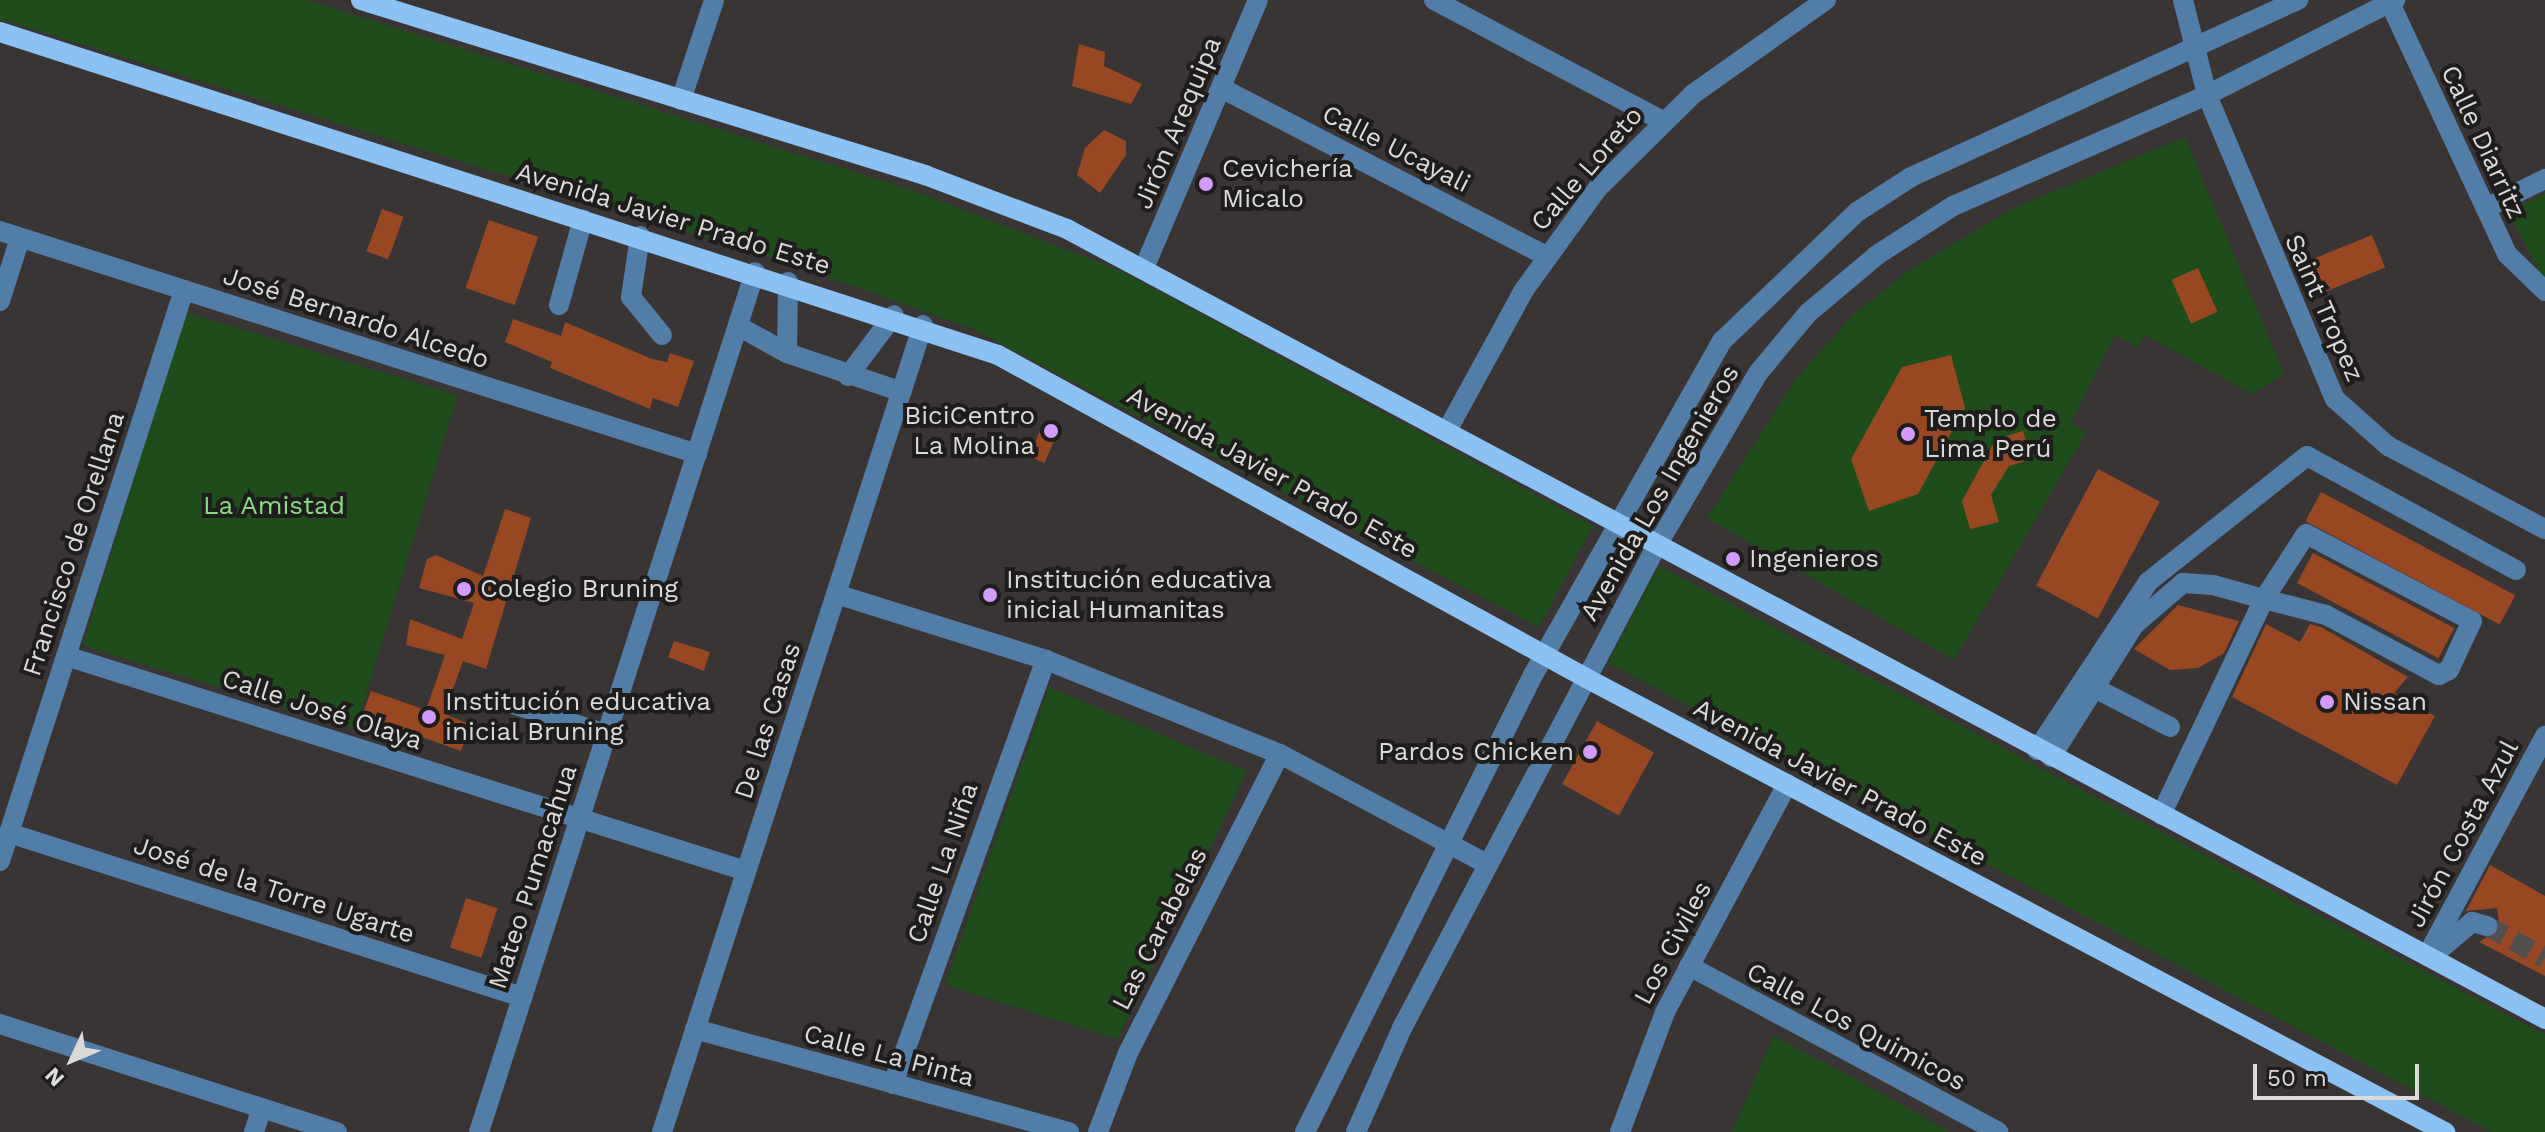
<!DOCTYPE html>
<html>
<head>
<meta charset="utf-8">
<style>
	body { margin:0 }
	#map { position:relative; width:2545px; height:1132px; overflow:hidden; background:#383534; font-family:"Work Sans",sans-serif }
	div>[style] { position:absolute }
	.green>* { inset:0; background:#1e4c1b; transform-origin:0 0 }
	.building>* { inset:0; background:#984723; transform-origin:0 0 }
	.minor-tunnel>* { height:20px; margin-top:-10px; transform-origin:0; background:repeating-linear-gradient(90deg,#514e4d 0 20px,transparent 0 30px) }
	.minor>* { height:20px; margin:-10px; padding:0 10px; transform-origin:10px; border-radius:10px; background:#517da7 }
	.major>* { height:20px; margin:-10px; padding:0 10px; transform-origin:10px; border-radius:10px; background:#8cc1f4 }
	.dots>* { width:22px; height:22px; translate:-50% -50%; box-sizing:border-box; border:4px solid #1e1d1c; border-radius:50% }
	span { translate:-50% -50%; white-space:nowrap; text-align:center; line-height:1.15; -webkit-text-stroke:8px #1e1d1c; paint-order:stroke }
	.street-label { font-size:26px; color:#dcdad9 }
	.poi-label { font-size:26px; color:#dcdad9 }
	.left { translate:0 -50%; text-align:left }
	.right { translate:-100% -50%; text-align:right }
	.park-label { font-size:26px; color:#88dd82 }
	.north { position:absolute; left:32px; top:1020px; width:80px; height:80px; -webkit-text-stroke:6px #1e1d1c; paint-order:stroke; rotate:226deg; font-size:22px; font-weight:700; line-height:32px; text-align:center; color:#dcdad9 }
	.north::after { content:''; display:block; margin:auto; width:28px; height:36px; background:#dcdad9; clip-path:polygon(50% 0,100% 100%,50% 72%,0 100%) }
	.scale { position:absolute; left:2253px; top:1064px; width:166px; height:36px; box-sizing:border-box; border:4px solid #dcdad9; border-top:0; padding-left:10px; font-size:24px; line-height:28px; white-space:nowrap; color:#dcdad9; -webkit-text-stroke:6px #1e1d1c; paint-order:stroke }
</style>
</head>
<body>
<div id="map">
	<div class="green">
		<div style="clip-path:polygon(0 0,307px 0,912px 190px,1121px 271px,1593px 526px,1539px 627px,973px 329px,786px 262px,0 19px)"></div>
		<div style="clip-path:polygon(2185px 137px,2284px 374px,2252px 394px,2145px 335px,2138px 348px,2115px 335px,2071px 422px,2086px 433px,1954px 660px,1707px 518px,1797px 377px,1853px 315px,1909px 270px,2014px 208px)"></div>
		<div style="clip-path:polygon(2545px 193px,2545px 283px,2509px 213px)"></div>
		<div style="left:185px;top:312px;width:285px;height:349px;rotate:17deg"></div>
		<div style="clip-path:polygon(1659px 566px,2545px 1035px,2545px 1132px,2492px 1132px,1608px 663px)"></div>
		<div style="clip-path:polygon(1049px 687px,1247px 771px,1117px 1039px,945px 985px)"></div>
		<div style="clip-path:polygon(1773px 1036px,1859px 1081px,1950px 1132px,1732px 1132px)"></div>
	</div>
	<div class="building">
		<div style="clip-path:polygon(1079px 44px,1105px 52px,1104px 66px,1142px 84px,1131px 104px,1072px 86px)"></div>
		<div style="clip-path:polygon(1104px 130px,1126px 141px,1126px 155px,1100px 193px,1077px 175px,1085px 148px)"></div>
		<div style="left:382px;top:209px;width:23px;height:45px;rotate:20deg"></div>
		<div style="left:489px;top:220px;width:52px;height:72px;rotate:19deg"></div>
		<div style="left:2372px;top:235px;width:35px;height:74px;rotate:68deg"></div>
		<div style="left:2198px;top:268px;width:48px;height:29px;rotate:66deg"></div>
		<div style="clip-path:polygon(513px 319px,561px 336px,565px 322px,652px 359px,667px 362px,670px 353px,694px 361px,678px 407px,653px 398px,650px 409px,550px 368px,552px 362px,505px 342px)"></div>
		<div style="clip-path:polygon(1951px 355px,1965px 408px,1918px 494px,1869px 511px,1851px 459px,1902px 367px)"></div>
		<div style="left:1043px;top:424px;width:17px;height:35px;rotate:24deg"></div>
		<div style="clip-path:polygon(2023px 431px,2032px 459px,2009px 466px,1991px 495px,1999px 522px,1970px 529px,1962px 501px,1996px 439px)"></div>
		<div style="left:2098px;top:469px;width:70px;height:132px;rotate:28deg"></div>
		<div style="left:2321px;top:492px;width:220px;height:33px;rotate:28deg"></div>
		<div style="clip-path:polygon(505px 509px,531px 518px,486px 669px,463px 661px,444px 714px,470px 724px,461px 751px,362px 716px,371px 691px,426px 710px,445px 655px,406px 645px,410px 619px,462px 639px,474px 603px,419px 588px,427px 559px,436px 555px,483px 576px)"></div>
		<div style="left:2313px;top:553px;width:160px;height:34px;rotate:28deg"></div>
		<div style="clip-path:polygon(2178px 605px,2239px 621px,2224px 653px,2198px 668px,2170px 670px,2134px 649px)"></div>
		<div style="clip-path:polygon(2266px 624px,2300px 642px,2310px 624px,2321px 627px,2408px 677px,2394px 693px,2435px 716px,2397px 785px,2232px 697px)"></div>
		<div style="clip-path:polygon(674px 641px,710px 652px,704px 671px,668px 657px)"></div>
		<div style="left:1597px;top:721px;width:65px;height:72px;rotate:29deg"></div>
		<div style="clip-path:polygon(2490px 865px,2545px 896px,2545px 976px,2479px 942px,2500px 929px,2497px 908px,2466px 911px)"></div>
		<div style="left:466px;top:898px;width:33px;height:52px;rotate:18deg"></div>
	</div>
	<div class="minor-tunnel">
		<div style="left:2487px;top:926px;width:66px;rotate:28.9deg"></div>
	</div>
	<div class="minor">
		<div style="left:1434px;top:0;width:259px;rotate:27.9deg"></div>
		<div style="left:2183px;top:0;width:98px;rotate:75.8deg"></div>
		<div style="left:2207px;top:95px;width:330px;rotate:67.2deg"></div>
		<div style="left:2335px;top:399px;width:71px;rotate:41.6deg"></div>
		<div style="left:2388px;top:446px;width:178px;rotate:27.9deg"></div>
		<div style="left:2390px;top:3px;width:277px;rotate:65deg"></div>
		<div style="left:2507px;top:254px;width:53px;rotate:44.2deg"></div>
		<div style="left:1221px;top:88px;width:366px;rotate:27.3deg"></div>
		<div style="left:681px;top:100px;width:105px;rotate:-71.7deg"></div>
		<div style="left:2486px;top:208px;width:66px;rotate:-26.2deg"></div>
		<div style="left:0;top:231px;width:732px;rotate:17.74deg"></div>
		<div style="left:640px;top:236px;width:62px;rotate:98.4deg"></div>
		<div style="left:631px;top:297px;width:49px;rotate:50.8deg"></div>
		<div style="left:1145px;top:266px;width:289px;rotate:-67deg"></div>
		<div style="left:0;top:301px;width:66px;rotate:-72.4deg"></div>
		<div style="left:559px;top:305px;width:89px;rotate:-74.4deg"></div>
		<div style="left:738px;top:326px;width:56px;rotate:28.9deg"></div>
		<div style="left:787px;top:353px;width:121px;rotate:18.7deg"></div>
		<div style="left:787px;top:353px;width:71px;rotate:-89.2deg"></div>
		<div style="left:848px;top:376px;width:76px;rotate:-53deg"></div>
		<div style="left:1449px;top:427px;width:156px;rotate:-61.3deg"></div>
		<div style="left:1524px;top:290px;width:125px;rotate:-54.1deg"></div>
		<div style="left:1597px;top:189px;width:135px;rotate:-44.7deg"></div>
		<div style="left:1693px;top:94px;width:163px;rotate:-35.3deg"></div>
		<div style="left:836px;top:594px;width:220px;rotate:17.4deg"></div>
		<div style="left:1046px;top:660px;width:252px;rotate:21.9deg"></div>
		<div style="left:1280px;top:754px;width:234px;rotate:28deg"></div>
		<div style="left:66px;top:656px;width:713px;rotate:17.55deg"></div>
		<div style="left:2083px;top:682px;width:98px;rotate:27.3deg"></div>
		<div style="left:500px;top:700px;width:111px;rotate:17.8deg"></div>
		<div style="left:2037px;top:750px;width:201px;rotate:-56.5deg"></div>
		<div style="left:2148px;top:582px;width:203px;rotate:-38.4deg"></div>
		<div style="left:2307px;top:456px;width:238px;rotate:28.6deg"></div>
		<div style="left:2051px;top:757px;width:156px;rotate:-57.8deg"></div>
		<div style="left:2134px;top:625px;width:65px;rotate:-40.6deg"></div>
		<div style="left:2183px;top:583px;width:30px;rotate:4deg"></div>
		<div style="left:2213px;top:585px;width:53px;rotate:15.4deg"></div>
		<div style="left:2264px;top:599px;width:64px;rotate:14.5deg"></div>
		<div style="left:2326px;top:615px;width:128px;rotate:28deg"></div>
		<div style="left:2439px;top:675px;width:11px;rotate:-27deg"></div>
		<div style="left:2449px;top:670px;width:54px;rotate:-64.9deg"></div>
		<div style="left:2472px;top:621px;width:187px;rotate:-152.3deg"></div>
		<div style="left:2306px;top:534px;width:77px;rotate:122.9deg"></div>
		<div style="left:2264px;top:599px;width:239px;rotate:115.5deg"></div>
		<div style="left:9px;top:833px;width:539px;rotate:17.73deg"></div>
		<div style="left:0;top:861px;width:600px;rotate:-72.14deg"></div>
		<div style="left:2433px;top:955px;width:51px;rotate:-40.2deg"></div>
		<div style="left:2472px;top:922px;width:16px;rotate:15deg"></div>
		<div style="left:2427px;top:956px;width:250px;rotate:-61.8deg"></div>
		<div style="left:1689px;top:966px;width:351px;rotate:28.2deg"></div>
		<div style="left:0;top:1024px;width:354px;rotate:17.8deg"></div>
		<div style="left:695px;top:1029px;width:388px;rotate:15.4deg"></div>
		<div style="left:893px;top:1084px;width:451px;rotate:-70.2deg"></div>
		<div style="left:254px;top:1132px;width:25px;rotate:-72deg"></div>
		<div style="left:479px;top:1132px;width:903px;rotate:-72.21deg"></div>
		<div style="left:662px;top:1132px;width:848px;rotate:-72.08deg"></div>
		<div style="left:1098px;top:1132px;width:85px;rotate:-69.2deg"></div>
		<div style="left:1128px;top:1053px;width:335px;rotate:-63.1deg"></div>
		<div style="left:1305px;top:1132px;width:511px;rotate:-63.49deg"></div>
		<div style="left:1533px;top:675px;width:384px;rotate:-60.5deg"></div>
		<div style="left:1722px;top:341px;width:187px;rotate:-43.7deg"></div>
		<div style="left:1857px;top:212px;width:64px;rotate:-32.9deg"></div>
		<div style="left:1911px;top:177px;width:426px;rotate:-24.6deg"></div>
		<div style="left:1356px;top:1132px;width:114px;rotate:-66.1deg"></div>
		<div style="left:1402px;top:1028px;width:544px;rotate:-62.16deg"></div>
		<div style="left:1656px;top:547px;width:202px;rotate:-59.6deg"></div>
		<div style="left:1758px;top:373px;width:78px;rotate:-50.2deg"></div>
		<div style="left:1808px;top:313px;width:90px;rotate:-40deg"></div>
		<div style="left:1877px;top:255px;width:90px;rotate:-32.8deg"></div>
		<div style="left:1953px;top:206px;width:277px;rotate:-23.6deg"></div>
		<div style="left:2207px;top:95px;width:211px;rotate:-26.8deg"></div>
		<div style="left:1620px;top:1132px;width:128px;rotate:-69.4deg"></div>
		<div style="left:1665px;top:1012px;width:259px;rotate:-61.8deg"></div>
	</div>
	<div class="major">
		<div style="left:361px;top:0;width:591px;rotate:17.24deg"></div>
		<div style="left:925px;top:175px;width:152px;rotate:20.8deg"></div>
		<div style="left:1067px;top:229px;width:1676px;rotate:28.12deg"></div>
		<div style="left:0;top:32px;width:1049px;rotate:17.93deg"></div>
		<div style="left:998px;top:355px;width:671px;rotate:28.78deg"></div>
		<div style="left:1586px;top:678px;width:972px;rotate:27.86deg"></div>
	</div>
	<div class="dots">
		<div style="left:1206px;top:184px;background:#d39cfc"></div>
		<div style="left:1051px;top:431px;background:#d39cfc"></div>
		<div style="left:1908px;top:434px;background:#d39cfc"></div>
		<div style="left:1733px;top:559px;background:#d39cfc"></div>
		<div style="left:464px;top:589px;background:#d39cfc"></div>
		<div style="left:990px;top:595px;background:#d39cfc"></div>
		<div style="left:2327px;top:702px;background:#d39cfc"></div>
		<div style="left:429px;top:717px;background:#d39cfc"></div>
		<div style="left:1590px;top:752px;background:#d39cfc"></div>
	</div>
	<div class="street-label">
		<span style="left:1178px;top:123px;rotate:-67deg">Jirón Arequipa</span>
		<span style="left:2483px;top:142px;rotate:65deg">Calle Diarritz</span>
		<span style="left:1396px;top:149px;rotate:27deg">Calle Ucayali</span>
		<span style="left:1587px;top:169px;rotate:-49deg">Calle Loreto</span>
		<span style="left:673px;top:219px;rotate:17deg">Avenida Javier Prado Este</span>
		<span style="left:2324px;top:308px;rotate:66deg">Saint Tropez</span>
		<span style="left:356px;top:318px;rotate:18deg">José Bernardo Alcedo</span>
		<span style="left:1272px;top:473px;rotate:29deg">Avenida Javier Prado Este</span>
		<span style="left:1660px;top:493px;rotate:-60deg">Avenida Los Ingenieros</span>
		<span style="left:74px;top:544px;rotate:-72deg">Francisco de Orellana</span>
		<span style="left:322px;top:710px;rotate:18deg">Calle José Olaya</span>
		<span style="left:768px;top:721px;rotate:-72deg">De las Casas</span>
		<span style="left:1840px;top:783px;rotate:28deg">Avenida Javier Prado Este</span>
		<span style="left:2463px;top:834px;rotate:-62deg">Jirón Costa Azul</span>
		<span style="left:943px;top:863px;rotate:-71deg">Calle La Niña</span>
		<span style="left:533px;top:877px;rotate:-72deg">Mateo Pumacahua</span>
		<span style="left:274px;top:890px;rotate:18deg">José de la Torre Ugarte</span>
		<span style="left:1160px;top:929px;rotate:-63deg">Las Carabelas</span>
		<span style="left:1673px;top:943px;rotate:-62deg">Los Civiles</span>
		<span style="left:1856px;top:1027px;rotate:28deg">Calle Los Quimicos</span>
		<span style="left:889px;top:1056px;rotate:15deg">Calle La Pinta</span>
	</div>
	<div class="poi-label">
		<span class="left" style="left:1222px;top:184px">Cevichería<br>Micalo</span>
		<span class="right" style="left:1035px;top:431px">BiciCentro<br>La Molina</span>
		<span class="left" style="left:1924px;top:434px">Templo de<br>Lima Perú</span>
		<span class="left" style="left:1749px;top:559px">Ingenieros</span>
		<span class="left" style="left:1006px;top:595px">Institución educativa<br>inicial Humanitas</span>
		<span class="left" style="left:480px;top:589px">Colegio Bruning</span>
		<span class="left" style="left:445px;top:717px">Institución educativa<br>inicial Bruning</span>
		<span class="left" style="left:2343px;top:702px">Nissan</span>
		<span class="right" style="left:1574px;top:752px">Pardos Chicken</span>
	</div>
	<div class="park-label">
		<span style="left:274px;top:506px">La Amistad</span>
	</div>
	<div class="north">N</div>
	<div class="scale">50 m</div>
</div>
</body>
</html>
